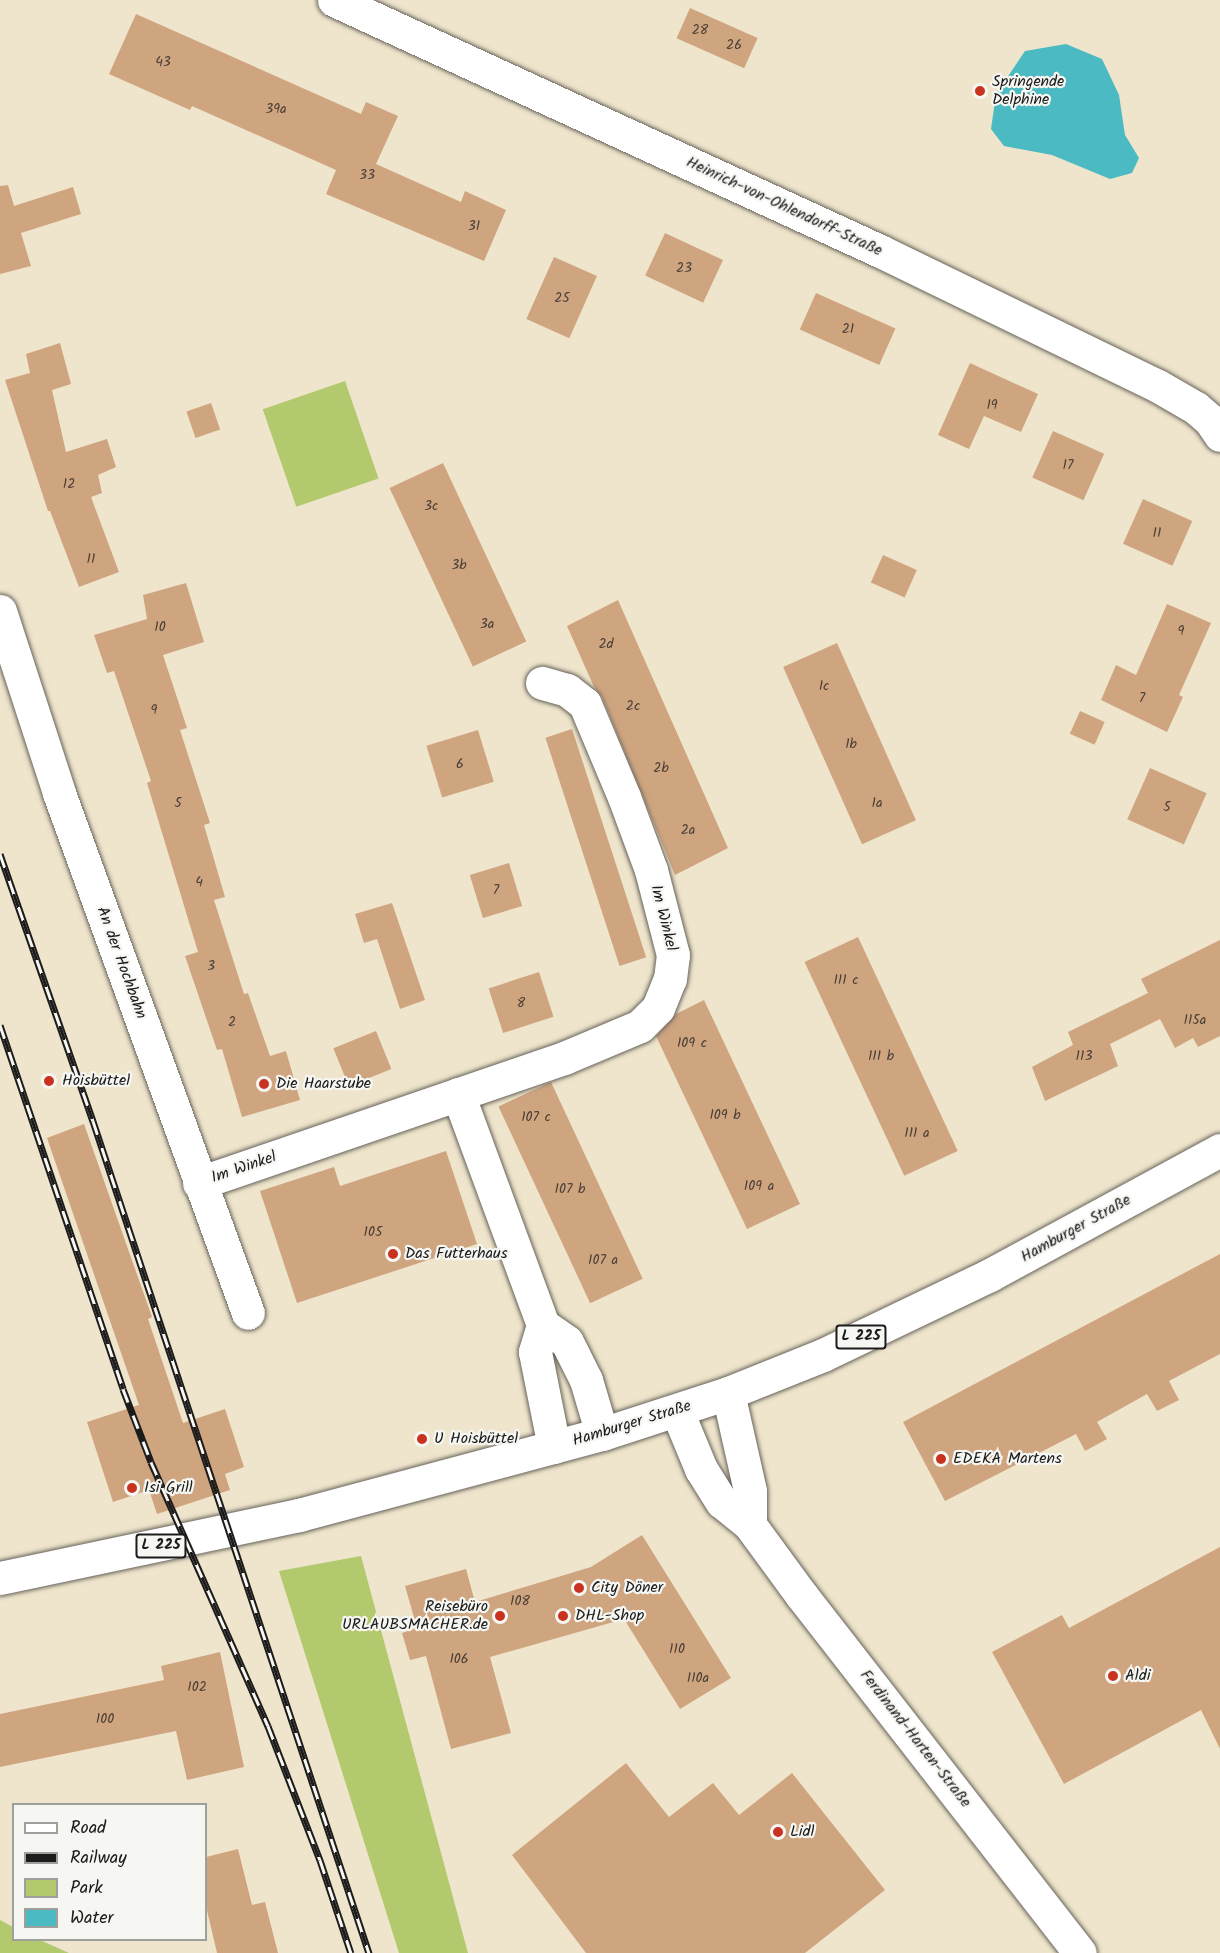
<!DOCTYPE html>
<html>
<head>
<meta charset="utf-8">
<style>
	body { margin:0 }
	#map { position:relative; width:1220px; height:1953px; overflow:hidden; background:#efe5cc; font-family:Kalam,sans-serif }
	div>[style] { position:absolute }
	.green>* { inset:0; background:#b3c96d; transform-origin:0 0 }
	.water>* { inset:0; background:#4bbac2 }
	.building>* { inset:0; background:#cfa580; transform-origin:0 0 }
	.roads { filter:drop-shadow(0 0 2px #66625a) drop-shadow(0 0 2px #66625a) }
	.minor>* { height:33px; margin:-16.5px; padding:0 16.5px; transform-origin:16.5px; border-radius:16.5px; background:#fff }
	.primary>* { height:33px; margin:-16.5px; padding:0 16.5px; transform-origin:16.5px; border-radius:16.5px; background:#fff }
	.rail>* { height:7px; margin-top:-3.5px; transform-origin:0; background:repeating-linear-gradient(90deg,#f6f6f2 0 14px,#1c1c1c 0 28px); box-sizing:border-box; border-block:2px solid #1c1c1c }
	.dots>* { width:16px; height:16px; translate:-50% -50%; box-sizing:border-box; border:3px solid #f6f6f2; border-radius:50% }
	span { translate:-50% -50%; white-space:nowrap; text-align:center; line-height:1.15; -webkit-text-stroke:4.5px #f6f6f2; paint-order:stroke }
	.number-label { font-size:14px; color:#493e35 }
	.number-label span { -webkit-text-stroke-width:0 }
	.shield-label span { padding:2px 4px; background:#f6f6f2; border:2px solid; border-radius:4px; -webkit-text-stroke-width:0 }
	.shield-label { font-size:15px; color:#1c1c1c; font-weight:700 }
	.poi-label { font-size:16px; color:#1c1c1c }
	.left { translate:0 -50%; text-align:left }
	.right { translate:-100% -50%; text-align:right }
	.street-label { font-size:16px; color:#1c1c1c }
	.legend { position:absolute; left:12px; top:1803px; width:195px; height:138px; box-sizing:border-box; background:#f6f6f2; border:2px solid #9f9f9c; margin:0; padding:8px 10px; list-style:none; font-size:18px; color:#1c1c1c }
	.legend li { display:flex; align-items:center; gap:12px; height:30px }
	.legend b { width:30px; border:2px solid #9f9f9c }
</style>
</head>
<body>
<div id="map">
	<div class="green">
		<div style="left:345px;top:381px;width:103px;height:87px;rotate:71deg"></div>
		<div style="clip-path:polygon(361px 1556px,468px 1953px,399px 1953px,279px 1571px)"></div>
		<div style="clip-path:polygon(0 1920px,13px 1927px,14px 1940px,40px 1940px,69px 1953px,0 1953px)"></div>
	</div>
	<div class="water">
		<div style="clip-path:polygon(1066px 44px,1102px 59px,1119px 95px,1125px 135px,1139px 158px,1132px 173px,1110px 179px,1052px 155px,1004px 146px,991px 129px,996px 94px,1025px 51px)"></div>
	</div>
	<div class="building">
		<div style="left:690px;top:8px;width:74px;height:33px;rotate:24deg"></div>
		<div style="clip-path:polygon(136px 14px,361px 114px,366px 102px,398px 116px,376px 164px,461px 202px,465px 191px,506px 210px,484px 261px,326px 194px,336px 170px,192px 106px,190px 110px,109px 74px)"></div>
		<div style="clip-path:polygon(8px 185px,14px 206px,73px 187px,81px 214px,21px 233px,31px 266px,0 274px,0 186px)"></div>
		<div style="left:665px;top:233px;width:64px;height:47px;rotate:25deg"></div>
		<div style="left:554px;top:257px;width:47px;height:68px;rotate:24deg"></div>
		<div style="left:816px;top:293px;width:87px;height:40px;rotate:24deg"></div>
		<div style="clip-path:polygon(60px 343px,71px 384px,52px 390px,66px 452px,107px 439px,116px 467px,98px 475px,102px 493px,91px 497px,119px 572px,79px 587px,50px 511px,48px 511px,5px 380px,30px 373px,26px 354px)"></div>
		<div style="clip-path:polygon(970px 363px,1038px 394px,1021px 432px,984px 416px,969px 449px,938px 435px)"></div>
		<div style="left:211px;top:403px;width:28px;height:26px;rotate:71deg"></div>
		<div style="left:1053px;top:431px;width:56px;height:51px;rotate:24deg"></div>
		<div style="left:443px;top:463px;width:197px;height:59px;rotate:65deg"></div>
		<div style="left:1143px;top:499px;width:54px;height:49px;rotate:24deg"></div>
		<div style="left:883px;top:555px;width:37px;height:30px;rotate:24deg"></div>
		<div style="clip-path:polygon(186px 583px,204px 642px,163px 655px,187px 728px,180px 730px,210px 823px,204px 825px,225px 897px,214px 900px,244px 994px,248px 993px,270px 1056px,286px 1051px,300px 1100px,242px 1117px,222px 1049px,217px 1050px,185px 956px,198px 952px,147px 783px,151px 781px,114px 671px,107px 673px,94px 635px,147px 619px,143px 595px)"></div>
		<div style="clip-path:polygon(618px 600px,728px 848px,675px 875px,602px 697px,594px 687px,567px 626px)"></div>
		<div style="clip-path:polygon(1167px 604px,1211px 623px,1179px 695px,1183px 697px,1167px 732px,1101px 700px,1116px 665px,1136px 675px)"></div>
		<div style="left:837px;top:643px;width:194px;height:59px;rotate:66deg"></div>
		<div style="left:1080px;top:711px;width:27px;height:25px;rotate:24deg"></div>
		<div style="left:572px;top:729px;width:240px;height:28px;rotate:72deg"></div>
		<div style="left:478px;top:730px;width:54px;height:54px;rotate:73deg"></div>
		<div style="left:1150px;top:768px;width:62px;height:56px;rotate:24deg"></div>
		<div style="left:509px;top:863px;width:45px;height:41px;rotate:73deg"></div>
		<div style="clip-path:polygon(392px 903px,425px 1000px,400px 1009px,377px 939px,364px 943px,355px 914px)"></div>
		<div style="left:858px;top:937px;width:236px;height:59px;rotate:65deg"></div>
		<div style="clip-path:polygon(1220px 940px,1220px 1036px,1198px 1047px,1193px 1038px,1175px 1048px,1160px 1019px,1110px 1044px,1118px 1066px,1045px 1101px,1032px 1067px,1073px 1045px,1068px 1032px,1148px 993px,1141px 979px)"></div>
		<div style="left:539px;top:972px;width:47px;height:53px;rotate:72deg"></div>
		<div style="clip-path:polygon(704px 1000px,800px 1204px,747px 1229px,656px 1036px,676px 1014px)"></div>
		<div style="left:376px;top:1031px;width:41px;height:46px;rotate:68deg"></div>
		<div style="left:551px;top:1082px;width:217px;height:58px;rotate:65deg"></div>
		<div style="clip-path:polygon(84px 1124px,152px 1317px,148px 1319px,183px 1423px,225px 1409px,244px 1467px,225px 1474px,230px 1490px,157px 1514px,149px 1490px,113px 1502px,87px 1422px,139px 1405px,47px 1138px)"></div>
		<div style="clip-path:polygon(446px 1151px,477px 1244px,297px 1303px,260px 1191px,334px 1167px,340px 1186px)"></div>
		<div style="clip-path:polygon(1220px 1254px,1220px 1354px,1169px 1381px,1179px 1400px,1157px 1411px,1147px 1394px,1097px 1422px,1107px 1439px,1085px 1451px,1076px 1434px,945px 1501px,903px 1422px)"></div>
		<div style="clip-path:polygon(642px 1535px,731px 1678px,680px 1709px,624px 1619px,490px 1657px,511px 1733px,451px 1749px,426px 1656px,410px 1660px,402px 1633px,417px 1628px,405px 1586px,466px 1569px,475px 1602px,591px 1567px)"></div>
		<div style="clip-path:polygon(1220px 1547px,1220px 1749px,1201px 1710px,1064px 1784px,992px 1652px,1062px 1615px,1069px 1628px)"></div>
		<div style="clip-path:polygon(220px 1652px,244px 1767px,187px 1780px,176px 1731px,0 1767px,0 1714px,164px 1680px,161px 1666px)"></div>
		<div style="clip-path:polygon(626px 1763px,669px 1817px,713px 1783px,739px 1815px,792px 1773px,885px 1890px,805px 1953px,586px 1953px,512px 1855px)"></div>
		<div style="clip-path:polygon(238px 1849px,252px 1905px,265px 1902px,278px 1953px,217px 1953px,206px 1906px,206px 1857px)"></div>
	</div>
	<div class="roads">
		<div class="minor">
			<div style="left:334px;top:0;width:601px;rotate:24.69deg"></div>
			<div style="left:880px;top:251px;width:309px;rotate:25.9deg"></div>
			<div style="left:1158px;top:386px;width:44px;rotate:30.1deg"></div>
			<div style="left:1196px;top:408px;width:18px;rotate:41deg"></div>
			<div style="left:1210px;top:420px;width:18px;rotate:56deg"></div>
			<div style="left:0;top:611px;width:191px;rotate:72deg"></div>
			<div style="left:59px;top:793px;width:553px;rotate:70.03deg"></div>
			<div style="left:458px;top:1094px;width:246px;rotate:69.8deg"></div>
			<div style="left:543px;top:1325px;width:29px;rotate:35deg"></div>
			<div style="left:567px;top:1342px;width:42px;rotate:63.4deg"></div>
			<div style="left:586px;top:1380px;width:56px;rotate:73.5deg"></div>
			<div style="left:199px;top:1183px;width:386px;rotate:-18.9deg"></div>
			<div style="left:564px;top:1058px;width:82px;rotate:-22.8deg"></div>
			<div style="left:640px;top:1026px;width:25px;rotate:-45deg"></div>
			<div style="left:658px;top:1008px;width:31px;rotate:-68deg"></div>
			<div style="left:670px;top:979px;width:24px;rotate:-83deg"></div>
			<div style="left:673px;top:955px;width:88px;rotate:-104.5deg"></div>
			<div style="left:651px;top:870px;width:78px;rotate:-110.3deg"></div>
			<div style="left:624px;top:797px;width:101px;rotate:-112.8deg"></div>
			<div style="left:585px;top:704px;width:23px;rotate:-142deg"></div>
			<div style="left:567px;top:690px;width:26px;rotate:-164deg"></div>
			<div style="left:543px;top:1325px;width:28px;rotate:107deg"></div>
			<div style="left:535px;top:1352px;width:97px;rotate:78.7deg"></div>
			<div style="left:728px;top:1393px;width:100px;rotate:77.3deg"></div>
			<div style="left:750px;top:1491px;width:34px;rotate:90deg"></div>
			<div style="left:677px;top:1411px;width:63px;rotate:67.5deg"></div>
			<div style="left:701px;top:1469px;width:39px;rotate:58deg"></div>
			<div style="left:722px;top:1502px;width:36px;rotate:39deg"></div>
			<div style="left:750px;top:1525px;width:88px;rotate:53.8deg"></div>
			<div style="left:802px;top:1596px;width:452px;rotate:52.1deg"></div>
		</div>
		<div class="primary">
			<div style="left:0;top:1578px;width:306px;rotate:-11.9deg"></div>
			<div style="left:299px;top:1515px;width:314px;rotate:-15deg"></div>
			<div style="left:602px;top:1434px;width:133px;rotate:-18deg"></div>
			<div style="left:728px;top:1393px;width:102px;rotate:-21.8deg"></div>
			<div style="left:823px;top:1355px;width:185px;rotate:-25.6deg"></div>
			<div style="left:990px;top:1275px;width:262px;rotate:-28.5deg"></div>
		</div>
	</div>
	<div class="rail">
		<div style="left:0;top:854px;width:283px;rotate:70.8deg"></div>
		<div style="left:93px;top:1121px;width:877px;rotate:71.65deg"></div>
		<div style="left:0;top:1025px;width:384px;rotate:71.3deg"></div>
		<div style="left:123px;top:1389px;width:78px;rotate:69deg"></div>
		<div style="left:151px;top:1462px;width:289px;rotate:66.1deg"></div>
		<div style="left:268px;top:1726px;width:144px;rotate:68.8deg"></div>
		<div style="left:320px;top:1860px;width:98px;rotate:71.6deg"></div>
	</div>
	<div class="dots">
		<div style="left:980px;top:91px;background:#c8321e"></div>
		<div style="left:49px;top:1081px;background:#c8321e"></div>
		<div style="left:264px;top:1084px;background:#c8321e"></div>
		<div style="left:393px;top:1254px;background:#c8321e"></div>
		<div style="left:422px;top:1439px;background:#c8321e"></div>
		<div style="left:941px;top:1459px;background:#c8321e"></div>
		<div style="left:132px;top:1488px;background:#c8321e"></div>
		<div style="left:579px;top:1588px;background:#c8321e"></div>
		<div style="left:500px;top:1616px;background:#c8321e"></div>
		<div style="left:563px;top:1616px;background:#c8321e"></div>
		<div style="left:1113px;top:1676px;background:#c8321e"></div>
		<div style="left:778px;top:1832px;background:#c8321e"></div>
	</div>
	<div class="number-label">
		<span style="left:700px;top:30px">28</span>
		<span style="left:734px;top:45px">26</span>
		<span style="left:163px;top:62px">43</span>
		<span style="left:276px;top:109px">39a</span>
		<span style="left:367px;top:175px">33</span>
		<span style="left:474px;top:226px">31</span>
		<span style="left:684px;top:268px">23</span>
		<span style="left:562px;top:298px">25</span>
		<span style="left:848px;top:329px">21</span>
		<span style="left:992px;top:405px">19</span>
		<span style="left:1068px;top:465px">17</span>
		<span style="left:69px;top:484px">12</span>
		<span style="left:431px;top:506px">3c</span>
		<span style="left:1157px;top:533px">11</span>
		<span style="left:91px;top:559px">11</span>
		<span style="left:459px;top:565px">3b</span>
		<span style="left:487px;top:624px">3a</span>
		<span style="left:160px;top:627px">10</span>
		<span style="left:1181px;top:631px">9</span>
		<span style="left:606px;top:644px">2d</span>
		<span style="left:824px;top:686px">1c</span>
		<span style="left:1142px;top:698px">7</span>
		<span style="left:633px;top:706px">2c</span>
		<span style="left:154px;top:710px">9</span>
		<span style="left:851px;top:744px">1b</span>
		<span style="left:460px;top:764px">6</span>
		<span style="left:661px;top:768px">2b</span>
		<span style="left:178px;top:803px">5</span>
		<span style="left:877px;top:803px">1a</span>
		<span style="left:1167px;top:807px">5</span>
		<span style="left:688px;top:830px">2a</span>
		<span style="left:199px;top:882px">4</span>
		<span style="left:496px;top:890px">7</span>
		<span style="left:211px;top:966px">3</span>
		<span style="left:846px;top:980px">111 c</span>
		<span style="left:521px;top:1003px">8</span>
		<span style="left:1195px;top:1020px">115a</span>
		<span style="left:232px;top:1022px">2</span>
		<span style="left:692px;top:1043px">109 c</span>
		<span style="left:881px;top:1056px">111 b</span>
		<span style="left:1084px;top:1056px">113</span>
		<span style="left:725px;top:1115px">109 b</span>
		<span style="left:536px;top:1117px">107 c</span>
		<span style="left:917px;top:1133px">111 a</span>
		<span style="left:759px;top:1186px">109 a</span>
		<span style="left:570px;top:1189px">107 b</span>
		<span style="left:373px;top:1232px">105</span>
		<span style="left:603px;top:1260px">107 a</span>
		<span style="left:520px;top:1601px">108</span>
		<span style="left:677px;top:1649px">110</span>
		<span style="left:459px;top:1659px">106</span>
		<span style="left:698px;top:1678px">110a</span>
		<span style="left:197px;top:1687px">102</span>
		<span style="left:105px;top:1719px">100</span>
	</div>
	<div class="shield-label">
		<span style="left:861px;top:1337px">L 225</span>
		<span style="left:161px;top:1546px">L 225</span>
	</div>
	<div class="poi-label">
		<span class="left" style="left:992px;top:91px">Springende<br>Delphine</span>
		<span class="left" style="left:62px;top:1081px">Hoisbüttel</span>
		<span class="left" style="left:276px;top:1084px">Die Haarstube</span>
		<span class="left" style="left:405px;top:1254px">Das Futterhaus</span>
		<span class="left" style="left:434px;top:1439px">U Hoisbüttel</span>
		<span class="left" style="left:953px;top:1459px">EDEKA Martens</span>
		<span class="left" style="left:144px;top:1488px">Isi Grill</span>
		<span class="left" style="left:591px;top:1588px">City Döner</span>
		<span class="right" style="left:488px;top:1616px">Reisebüro<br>URLAUBSMACHER.de</span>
		<span class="left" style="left:575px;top:1616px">DHL-Shop</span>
		<span class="left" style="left:1125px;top:1676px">Aldi</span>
		<span class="left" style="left:790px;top:1832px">Lidl</span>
	</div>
	<div class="street-label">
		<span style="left:784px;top:207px;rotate:25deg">Heinrich-von-Ohlendorff-Straße</span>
		<span style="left:663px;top:918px;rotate:76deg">Im Winkel</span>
		<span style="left:121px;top:963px;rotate:70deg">An der Hochbahn</span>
		<span style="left:244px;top:1168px;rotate:-19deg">Im Winkel</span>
		<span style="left:1076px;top:1229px;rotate:-29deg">Hamburger Straße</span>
		<span style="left:632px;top:1424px;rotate:-17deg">Hamburger Straße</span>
		<span style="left:915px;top:1739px;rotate:52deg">Ferdinand-Harten-Straße</span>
	</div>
	<ul class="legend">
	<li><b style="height:8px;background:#fff"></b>Road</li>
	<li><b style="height:8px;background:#1c1c1c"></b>Railway</li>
	<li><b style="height:16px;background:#b3c96d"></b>Park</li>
	<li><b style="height:16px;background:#4bbac2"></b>Water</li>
	</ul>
</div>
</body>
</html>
